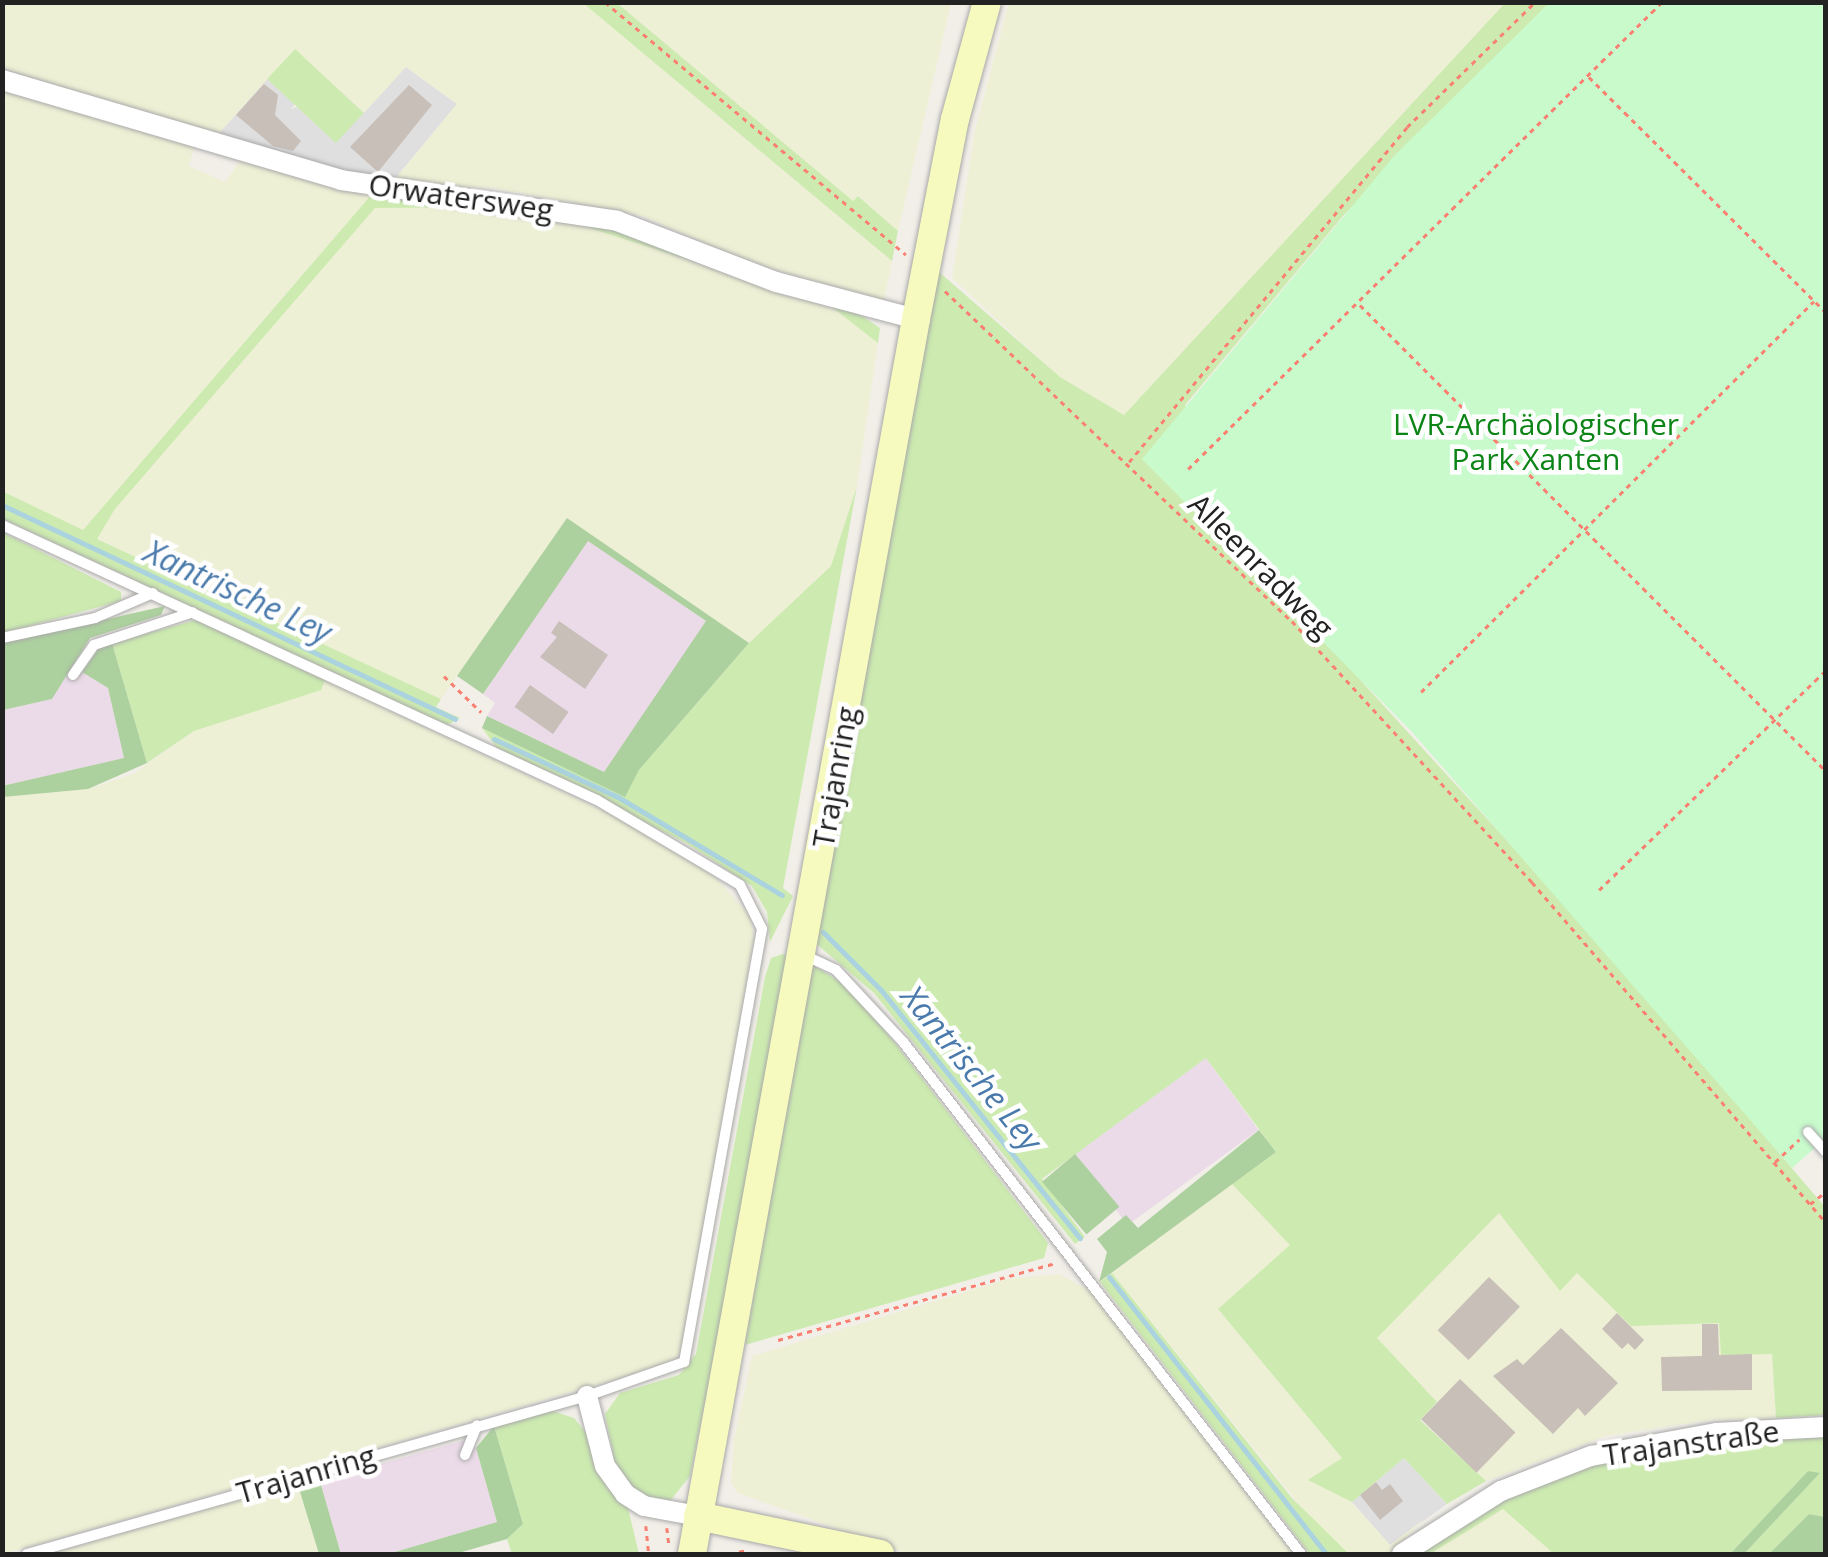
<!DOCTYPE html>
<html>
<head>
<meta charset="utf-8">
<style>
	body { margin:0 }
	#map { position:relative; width:1828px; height:1557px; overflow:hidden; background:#f2efe9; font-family:"Open Sans",sans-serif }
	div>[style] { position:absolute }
	.residential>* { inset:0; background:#e0dfdf }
	.industrial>* { inset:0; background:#ebdbe8; transform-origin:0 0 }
	.farmland>* { inset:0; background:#eef0d5 }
	.grass>* { inset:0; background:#cdebb0; transform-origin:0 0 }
	.forest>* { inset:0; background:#add19e; transform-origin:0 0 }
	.park>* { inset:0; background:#c8facc }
	.stream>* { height:5px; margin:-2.5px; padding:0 2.5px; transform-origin:2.5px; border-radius:2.5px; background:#aad3df }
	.building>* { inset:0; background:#c7bfb8; transform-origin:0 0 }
	.path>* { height:2.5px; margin-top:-1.25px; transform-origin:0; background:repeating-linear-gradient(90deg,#fa8072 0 5px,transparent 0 10px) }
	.roads { filter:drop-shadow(0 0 2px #a9a9a9) drop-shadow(0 0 2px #a9a9a9) }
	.lane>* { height:10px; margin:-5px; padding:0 5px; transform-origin:5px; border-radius:5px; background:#fff }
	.street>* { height:20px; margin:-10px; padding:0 10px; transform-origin:10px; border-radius:10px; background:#fff }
	.secondary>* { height:28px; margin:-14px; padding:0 14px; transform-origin:14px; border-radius:14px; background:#f7fabf }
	span { translate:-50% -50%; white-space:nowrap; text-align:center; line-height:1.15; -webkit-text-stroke:9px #fff; paint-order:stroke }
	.street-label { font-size:30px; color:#222 }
	.park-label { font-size:30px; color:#0c8416 }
	.water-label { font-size:32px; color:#4a7aab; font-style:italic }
	.frame { position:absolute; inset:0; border:5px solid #222; pointer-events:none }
</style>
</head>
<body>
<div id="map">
	<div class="residential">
		<div style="clip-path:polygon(406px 67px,457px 104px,390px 185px,214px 139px,267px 79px,296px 103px,291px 109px)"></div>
		<div style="clip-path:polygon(1404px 1458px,1447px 1504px,1390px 1545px,1352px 1502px)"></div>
	</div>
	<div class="industrial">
		<div style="clip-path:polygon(588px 540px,707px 622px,604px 772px,487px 716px,495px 703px,483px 694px)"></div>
		<div style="clip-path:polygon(71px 665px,108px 688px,124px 758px,3px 786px,2px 710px,52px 699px)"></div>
		<div style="left:1206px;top:1058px;width:89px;height:162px;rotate:54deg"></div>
		<div style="clip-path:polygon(462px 1441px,476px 1448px,497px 1522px,388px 1554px,341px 1554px,320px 1481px)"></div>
	</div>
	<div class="farmland">
		<div style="clip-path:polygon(2px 3px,583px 3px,892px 261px,884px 302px,744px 260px,640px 215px,493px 188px,390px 185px,457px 104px,406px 67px,364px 113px,294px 49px,214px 139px,3px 76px)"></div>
		<div style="clip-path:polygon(617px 3px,951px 3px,898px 231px,859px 196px,853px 202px)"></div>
		<div style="clip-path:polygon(1009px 3px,1505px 3px,1124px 415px,1059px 377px,952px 278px,975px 130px)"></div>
		<div style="clip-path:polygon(2px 89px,195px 145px,189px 166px,225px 182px,242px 158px,372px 194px,82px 531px,3px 491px)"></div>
		<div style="clip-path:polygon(375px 207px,489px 207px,571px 222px,678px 251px,852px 317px,878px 343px,857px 486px,831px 566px,749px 643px,567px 518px,441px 699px,97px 539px,115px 509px)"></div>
		<div style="clip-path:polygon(325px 680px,624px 821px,711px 873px,750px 916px,754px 938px,685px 1343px,673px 1363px,3px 1554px,3px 797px,88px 789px,133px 774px,194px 731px,320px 690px)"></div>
		<div style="clip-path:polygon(1232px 1184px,1291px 1245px,1218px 1309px,1343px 1459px,1309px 1480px,1345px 1495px,1390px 1545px,1424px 1519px,1389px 1554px,1349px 1554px,1321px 1531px,1112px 1273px)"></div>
		<div style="clip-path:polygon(1499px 1212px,1560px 1290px,1577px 1273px,1631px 1325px,1720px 1323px,1772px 1353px,1776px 1418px,1710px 1420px,1606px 1436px,1486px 1481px,1420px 1419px,1437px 1403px,1377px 1338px)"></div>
		<div style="clip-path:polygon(1059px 1274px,1090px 1291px,1294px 1554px,908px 1554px,738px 1493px,731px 1482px,734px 1440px,752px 1356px,1008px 1279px)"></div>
		<div style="clip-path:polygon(297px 1482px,319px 1554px,50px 1554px)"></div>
		<div style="clip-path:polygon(1503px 1508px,1554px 1554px,1430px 1554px,1449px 1539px)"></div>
	</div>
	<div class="grass">
		<div style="clip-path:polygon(583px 3px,617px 3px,853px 201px,858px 196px,898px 231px,892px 261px)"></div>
		<div style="clip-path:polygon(1505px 3px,1549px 3px,1343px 216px,1185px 405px,1301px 615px,1593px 935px,1825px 1207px,1825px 1415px,1776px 1418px,1772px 1354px,1721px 1355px,1719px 1323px,1631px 1326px,1577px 1273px,1560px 1291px,1499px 1213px,1377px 1338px,1437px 1402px,1420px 1420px,1486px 1481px,1447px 1504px,1404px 1458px,1352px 1502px,1308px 1480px,1342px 1458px,1218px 1309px,1290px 1245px,1232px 1184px,1276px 1152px,1206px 1058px,1042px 1179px,1085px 1237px,1075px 1244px,874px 993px,813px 941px,939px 272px,1060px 377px,1124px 415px)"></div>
		<div style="left:295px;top:49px;width:94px;height:41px;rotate:43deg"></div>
		<div style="clip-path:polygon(372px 194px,576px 216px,850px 308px,880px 328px,878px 343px,829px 305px,571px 222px,489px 207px,375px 208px,115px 509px,97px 539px,441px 699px,436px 707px,460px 718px,447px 725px,3px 519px,2px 491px,83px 530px)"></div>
		<div style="clip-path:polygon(857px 486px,783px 888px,793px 896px,770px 942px,767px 912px,752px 886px,686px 843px,497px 748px,482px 728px,625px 796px,639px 770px,749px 643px,831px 566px)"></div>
		<div style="clip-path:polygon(2px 532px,121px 592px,121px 601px,3px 633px)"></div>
		<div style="clip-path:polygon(196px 620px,325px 680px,321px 690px,194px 731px,147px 763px,112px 643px)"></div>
		<div style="clip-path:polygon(783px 954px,794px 958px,690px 1476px,670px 1501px,644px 1500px,617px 1472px,605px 1414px,620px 1393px,679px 1375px,696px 1354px,765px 977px,771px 958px)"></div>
		<div style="clip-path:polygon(809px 963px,844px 984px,895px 1043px,1048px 1243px,1044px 1258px,745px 1345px)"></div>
		<div style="clip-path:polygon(1112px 1273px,1292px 1498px,1349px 1554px,1310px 1554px,1100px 1282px)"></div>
		<div style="clip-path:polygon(550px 1410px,574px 1418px,589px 1436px,607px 1488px,628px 1508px,639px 1554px,512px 1554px,507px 1539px,523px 1524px,494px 1426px)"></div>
		<div style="clip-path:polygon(1825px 1433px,1825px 1517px,1809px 1514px,1769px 1554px,1744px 1554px,1819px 1474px,1808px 1471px,1730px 1554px,1554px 1554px,1503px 1509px,1430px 1554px,1411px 1554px,1510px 1492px,1637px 1450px)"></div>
	</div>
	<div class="forest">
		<div style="clip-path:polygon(567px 518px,749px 643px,639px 770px,625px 797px,482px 728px,487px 716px,604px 772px,706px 621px,588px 541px,483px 694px,457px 676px)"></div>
		<div style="clip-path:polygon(165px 606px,161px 615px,90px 638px,52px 699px,3px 710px,2px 643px)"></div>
		<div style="clip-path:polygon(112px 643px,147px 763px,88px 789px,3px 797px,2px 786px,124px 758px,108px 688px,82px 672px,100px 647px)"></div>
		<div style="clip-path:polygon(1259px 1130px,1276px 1152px,1099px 1282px,1107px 1252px,1097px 1239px,1126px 1215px,1138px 1228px)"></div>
		<div style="left:1075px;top:1154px;width:69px;height:43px;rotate:50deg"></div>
		<div style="clip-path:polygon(494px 1426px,523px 1524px,507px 1539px,455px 1554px,388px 1554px,497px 1522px,476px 1448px)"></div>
		<div style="clip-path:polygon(1808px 1471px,1820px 1473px,1744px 1554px,1730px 1554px)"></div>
		<div style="clip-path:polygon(319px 1478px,341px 1554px,319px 1554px,297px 1482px)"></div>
		<div style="clip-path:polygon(1809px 1514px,1825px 1517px,1825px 1554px,1769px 1554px)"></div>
	</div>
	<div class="park">
		<div style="clip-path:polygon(1549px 3px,1825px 3px,1825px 1139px,1792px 1168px,1412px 732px,1142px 459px,1394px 156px)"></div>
	</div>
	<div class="stream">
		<div style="left:2px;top:505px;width:501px;rotate:25.29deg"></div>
		<div style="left:494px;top:739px;width:137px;rotate:25.1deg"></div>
		<div style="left:618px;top:797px;width:191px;rotate:30.9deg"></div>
		<div style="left:823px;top:932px;width:82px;rotate:45deg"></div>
		<div style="left:881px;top:990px;width:318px;rotate:51.3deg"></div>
		<div style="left:1109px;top:1277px;width:352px;rotate:51.9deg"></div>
	</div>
	<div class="building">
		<div style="clip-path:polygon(264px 84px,278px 95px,275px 115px,301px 141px,293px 151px,273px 146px,236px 115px)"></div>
		<div style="clip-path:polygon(409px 85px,432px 105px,378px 172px,350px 147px)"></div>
		<div style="clip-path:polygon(559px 621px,608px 655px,585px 689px,540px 657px,557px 637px,551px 633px)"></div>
		<div style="left:530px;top:685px;width:47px;height:27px;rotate:35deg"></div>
		<div style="left:1489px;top:1277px;width:43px;height:74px;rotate:44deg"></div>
		<div style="clip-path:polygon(1617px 1313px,1644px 1340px,1635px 1350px,1628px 1343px,1622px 1349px,1602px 1329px)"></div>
		<div style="clip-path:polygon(1702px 1324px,1718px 1324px,1719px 1355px,1752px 1354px,1752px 1390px,1662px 1391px,1661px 1357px,1702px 1356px)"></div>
		<div style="clip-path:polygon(1561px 1328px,1618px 1383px,1585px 1416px,1578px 1408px,1553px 1434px,1493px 1376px,1517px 1359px,1523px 1365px)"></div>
		<div style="left:1460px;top:1379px;width:77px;height:56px;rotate:44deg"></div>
		<div style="clip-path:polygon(1376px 1482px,1382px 1490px,1390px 1484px,1403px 1501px,1380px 1520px,1360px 1495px)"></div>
	</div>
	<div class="path">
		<div style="left:605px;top:2px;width:393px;rotate:40deg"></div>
		<div style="left:1589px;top:77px;width:334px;rotate:44.8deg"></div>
		<div style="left:945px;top:291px;width:479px;rotate:43.6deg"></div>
		<div style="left:1292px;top:621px;width:355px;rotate:47.4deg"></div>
		<div style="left:1532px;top:882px;width:450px;rotate:49.2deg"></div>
		<div style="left:1360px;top:305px;width:659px;rotate:45deg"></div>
		<div style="left:1129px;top:462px;width:435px;rotate:-50.3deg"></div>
		<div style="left:1407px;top:127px;width:179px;rotate:-44.3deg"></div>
		<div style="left:1188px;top:469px;width:665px;rotate:-44.57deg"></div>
		<div style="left:444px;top:676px;width:52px;rotate:44.2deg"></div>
		<div style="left:1421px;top:692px;width:554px;rotate:-44.85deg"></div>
		<div style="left:1599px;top:890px;width:316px;rotate:-44.1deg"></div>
		<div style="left:1775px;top:1162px;width:33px;rotate:-43deg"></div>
		<div style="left:1810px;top:1204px;width:18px;rotate:-38deg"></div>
		<div style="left:778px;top:1340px;width:288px;rotate:-15.5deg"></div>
		<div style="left:646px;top:1526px;width:28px;rotate:84deg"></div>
		<div style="left:667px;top:1528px;width:17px;rotate:83deg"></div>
		<div style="left:729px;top:1554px;width:18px;rotate:-13deg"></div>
	</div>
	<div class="roads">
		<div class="lane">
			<div style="left:2px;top:525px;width:655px;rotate:24.81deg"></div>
			<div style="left:597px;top:800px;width:166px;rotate:30.7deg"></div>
			<div style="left:740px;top:885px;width:49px;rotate:63.4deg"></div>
			<div style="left:762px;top:929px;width:440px;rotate:100.2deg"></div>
			<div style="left:684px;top:1362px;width:103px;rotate:160.7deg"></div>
			<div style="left:587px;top:1396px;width:582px;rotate:164.24deg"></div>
			<div style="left:2px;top:638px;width:95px;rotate:-12.1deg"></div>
			<div style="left:95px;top:618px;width:63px;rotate:-23.3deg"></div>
			<div style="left:73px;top:675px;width:37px;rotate:-55deg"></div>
			<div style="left:94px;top:645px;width:104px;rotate:-18.4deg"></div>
			<div style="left:804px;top:955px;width:35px;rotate:25deg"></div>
			<div style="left:836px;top:970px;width:100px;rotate:47deg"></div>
			<div style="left:904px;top:1043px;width:647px;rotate:52.16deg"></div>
			<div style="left:1808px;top:1132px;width:27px;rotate:48deg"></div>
			<div style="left:465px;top:1455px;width:32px;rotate:-68deg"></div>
		</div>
		<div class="street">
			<div style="left:2px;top:80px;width:353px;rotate:16.4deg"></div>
			<div style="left:341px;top:180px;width:279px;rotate:8.4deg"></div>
			<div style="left:617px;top:221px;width:170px;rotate:21deg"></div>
			<div style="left:776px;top:282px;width:145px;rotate:14.8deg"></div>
			<div style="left:587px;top:1396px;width:72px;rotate:75.6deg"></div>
			<div style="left:605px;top:1466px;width:34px;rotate:54deg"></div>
			<div style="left:625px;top:1494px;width:22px;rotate:32deg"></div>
			<div style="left:644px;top:1506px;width:55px;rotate:10.5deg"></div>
			<div style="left:1402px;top:1554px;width:117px;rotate:-32.5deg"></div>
			<div style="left:1501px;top:1491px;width:97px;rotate:-21.3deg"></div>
			<div style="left:1591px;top:1456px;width:127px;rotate:-10.4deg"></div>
			<div style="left:1716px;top:1433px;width:110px;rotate:-3.1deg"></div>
		</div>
		<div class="secondary">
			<div style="left:698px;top:1516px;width:186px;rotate:11.8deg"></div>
			<div style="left:692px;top:1554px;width:1255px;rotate:-79.72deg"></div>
			<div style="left:916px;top:319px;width:204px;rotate:-79deg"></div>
			<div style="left:955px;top:119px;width:121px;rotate:-74.7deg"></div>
		</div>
	</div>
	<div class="street-label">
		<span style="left:461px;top:197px;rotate:8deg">Orwatersweg</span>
		<span style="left:1261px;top:566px;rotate:45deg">Alleenradweg</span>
		<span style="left:835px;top:777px;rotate:-80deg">Trajanring</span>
		<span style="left:1691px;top:1443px;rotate:-8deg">Trajanstraße</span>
		<span style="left:306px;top:1474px;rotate:-16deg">Trajanring</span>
	</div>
	<div class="park-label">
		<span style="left:1536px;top:441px">LVR-Archäologischer<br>Park Xanten</span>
	</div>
	<div class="water-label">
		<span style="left:238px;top:592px;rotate:25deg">Xantrische Ley</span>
		<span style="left:972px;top:1068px;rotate:51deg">Xantrische Ley</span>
	</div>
	<div class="frame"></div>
</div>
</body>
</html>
